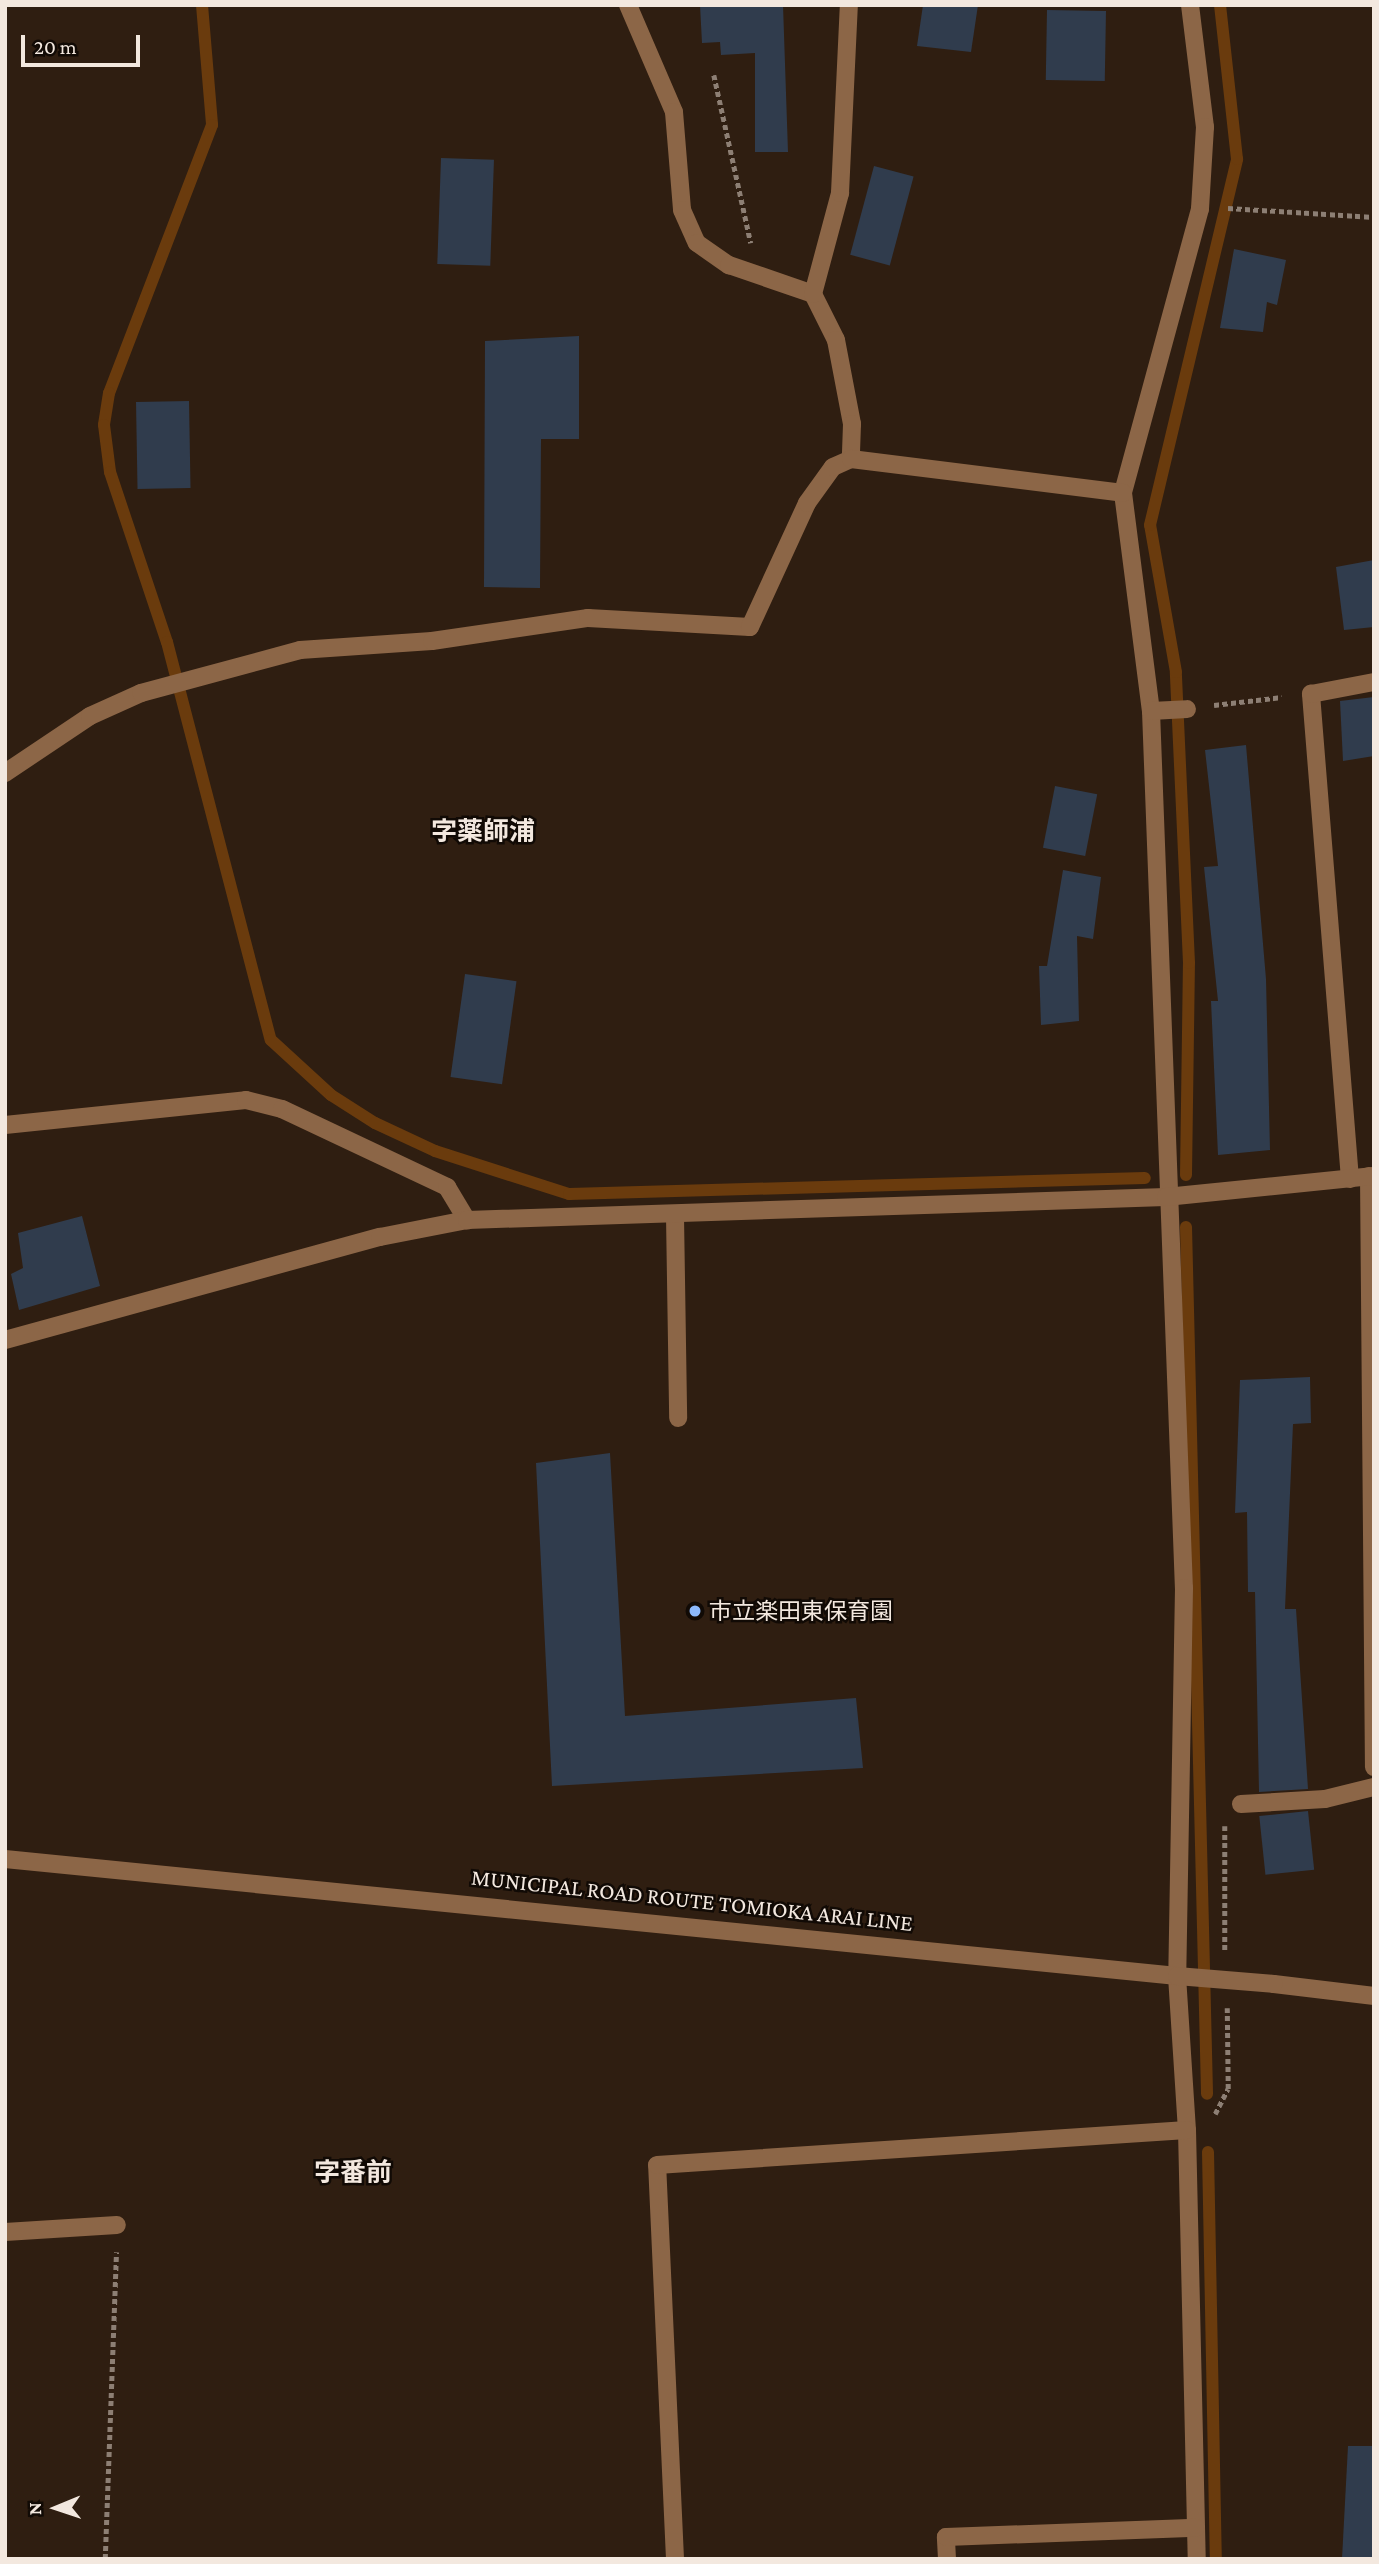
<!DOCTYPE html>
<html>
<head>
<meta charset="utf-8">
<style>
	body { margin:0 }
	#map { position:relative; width:1379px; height:2564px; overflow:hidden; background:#2f1e11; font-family:"Crimson Pro","Noto Sans JP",serif }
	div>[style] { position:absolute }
	.stream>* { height:12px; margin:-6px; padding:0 6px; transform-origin:6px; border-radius:6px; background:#6a3b0d }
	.building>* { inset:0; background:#303c4d; transform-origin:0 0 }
	.path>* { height:4.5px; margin-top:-2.25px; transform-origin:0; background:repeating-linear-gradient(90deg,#8d7f74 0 5px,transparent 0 8.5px) }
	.minor>* { height:18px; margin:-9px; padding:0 9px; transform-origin:9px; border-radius:9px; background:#8c6647 }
	.minor-bridge>* { height:18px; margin:-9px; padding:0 9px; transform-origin:9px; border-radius:9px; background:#8c6647 }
	.dots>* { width:19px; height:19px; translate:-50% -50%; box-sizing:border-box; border:4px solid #110a05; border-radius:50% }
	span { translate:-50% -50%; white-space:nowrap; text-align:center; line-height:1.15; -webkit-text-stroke:5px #110a05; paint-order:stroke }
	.poi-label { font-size:23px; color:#f3e8df }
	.left { translate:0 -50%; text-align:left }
	.street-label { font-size:23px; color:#f3e8df }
	.quarter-label { font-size:26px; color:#f3e8df; font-weight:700 }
	.frame { position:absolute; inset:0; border:7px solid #f3e8df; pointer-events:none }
	.north { position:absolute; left:21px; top:2473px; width:70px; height:70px; -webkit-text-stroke:5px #110a05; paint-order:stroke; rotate:268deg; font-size:19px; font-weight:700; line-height:28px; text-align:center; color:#f3e8df }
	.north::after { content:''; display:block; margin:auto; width:24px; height:32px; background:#f3e8df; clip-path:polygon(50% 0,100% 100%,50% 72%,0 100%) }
	.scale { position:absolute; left:21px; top:35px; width:119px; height:32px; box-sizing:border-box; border:4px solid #f3e8df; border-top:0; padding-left:9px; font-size:21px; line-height:24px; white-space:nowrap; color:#f3e8df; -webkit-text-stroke:5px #110a05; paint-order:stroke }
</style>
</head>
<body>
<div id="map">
	<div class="stream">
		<div style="left:202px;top:5px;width:120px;rotate:85.2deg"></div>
		<div style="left:212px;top:125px;width:287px;rotate:111deg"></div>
		<div style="left:109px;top:393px;width:32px;rotate:99deg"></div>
		<div style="left:104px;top:425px;width:47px;rotate:82.7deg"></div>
		<div style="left:110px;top:472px;width:179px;rotate:71.5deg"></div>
		<div style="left:167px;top:642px;width:411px;rotate:75.4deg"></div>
		<div style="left:271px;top:1040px;width:81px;rotate:42.5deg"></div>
		<div style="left:331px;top:1095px;width:52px;rotate:32.5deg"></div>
		<div style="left:375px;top:1123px;width:66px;rotate:25deg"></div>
		<div style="left:435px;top:1151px;width:141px;rotate:17.8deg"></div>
		<div style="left:569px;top:1194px;width:576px;rotate:-1.59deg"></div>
		<div style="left:1186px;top:1175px;width:212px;rotate:-89.2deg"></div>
		<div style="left:1189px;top:963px;width:291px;rotate:-92.6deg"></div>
		<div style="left:1176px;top:672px;width:149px;rotate:-100deg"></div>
		<div style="left:1150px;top:525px;width:376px;rotate:-76.6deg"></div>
		<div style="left:1237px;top:159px;width:155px;rotate:-96.3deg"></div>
		<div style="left:1186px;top:1227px;width:867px;rotate:88.61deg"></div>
		<div style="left:1208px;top:2152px;width:407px;rotate:88.9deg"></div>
	</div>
	<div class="building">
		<div style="clip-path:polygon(700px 5px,783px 5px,788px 152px,755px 152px,755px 53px,721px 55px,720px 42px,702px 43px)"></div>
		<div style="clip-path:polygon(923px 5px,978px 5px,971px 52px,917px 46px)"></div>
		<div style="left:1047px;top:10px;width:59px;height:70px;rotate:1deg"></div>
		<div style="left:441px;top:158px;width:53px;height:106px;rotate:2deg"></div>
		<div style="left:874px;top:166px;width:41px;height:92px;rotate:15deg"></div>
		<div style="clip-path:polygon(1234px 249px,1286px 260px,1277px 305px,1267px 302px,1263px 332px,1220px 328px)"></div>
		<div style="clip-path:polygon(579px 336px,579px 439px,541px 439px,540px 588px,484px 587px,485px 341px)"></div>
		<div style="left:189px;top:401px;width:87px;height:53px;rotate:89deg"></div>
		<div style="clip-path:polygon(1374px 560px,1374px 627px,1344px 630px,1336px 567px)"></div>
		<div style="clip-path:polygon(1374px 697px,1374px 756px,1343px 761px,1340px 701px)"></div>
		<div style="clip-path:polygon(1246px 745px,1266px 979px,1270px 1150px,1218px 1155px,1211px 1001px,1218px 1001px,1204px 867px,1218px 866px,1205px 750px)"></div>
		<div style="left:1055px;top:786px;width:43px;height:63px;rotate:11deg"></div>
		<div style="clip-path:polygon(1063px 870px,1101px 877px,1093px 939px,1077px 936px,1079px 1021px,1041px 1025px,1039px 966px,1047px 966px)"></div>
		<div style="left:465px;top:974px;width:52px;height:104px;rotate:8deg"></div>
		<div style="clip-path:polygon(82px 1216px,100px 1286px,19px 1310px,11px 1274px,23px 1268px,18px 1233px)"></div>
		<div style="clip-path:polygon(1310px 1377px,1311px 1423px,1293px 1424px,1285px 1609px,1296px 1609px,1308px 1789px,1259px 1792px,1255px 1592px,1248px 1592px,1247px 1512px,1235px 1513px,1240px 1380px)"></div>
		<div style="clip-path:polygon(610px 1453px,625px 1716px,856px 1698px,863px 1768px,552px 1786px,536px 1463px)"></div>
		<div style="left:1308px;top:1811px;width:59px;height:49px;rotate:84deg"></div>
		<div style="clip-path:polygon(1348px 2446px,1374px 2446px,1374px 2559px,1342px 2559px)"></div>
	</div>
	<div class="path">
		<div style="left:714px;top:75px;width:172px;rotate:77.6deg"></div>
		<div style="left:1228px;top:208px;width:146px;rotate:3.5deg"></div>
		<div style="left:1214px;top:705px;width:68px;rotate:-6.7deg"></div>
		<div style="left:1225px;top:1826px;width:125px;rotate:90deg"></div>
		<div style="left:1215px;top:2114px;width:28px;rotate:-63deg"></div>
		<div style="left:1228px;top:2089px;width:81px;rotate:-90.7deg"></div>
		<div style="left:105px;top:2559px;width:307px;rotate:-87.9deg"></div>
	</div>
	<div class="minor">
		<div style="left:628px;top:5px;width:116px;rotate:66.7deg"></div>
		<div style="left:674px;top:112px;width:98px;rotate:85.3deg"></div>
		<div style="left:682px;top:210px;width:36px;rotate:66deg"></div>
		<div style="left:697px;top:243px;width:39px;rotate:35deg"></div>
		<div style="left:729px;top:265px;width:89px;rotate:19deg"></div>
		<div style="left:813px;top:294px;width:51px;rotate:63.4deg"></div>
		<div style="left:836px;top:340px;width:86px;rotate:79.2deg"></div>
		<div style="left:852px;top:424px;width:35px;rotate:92deg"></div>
		<div style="left:1190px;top:5px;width:123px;rotate:83deg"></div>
		<div style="left:1205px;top:127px;width:82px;rotate:93.5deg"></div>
		<div style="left:1200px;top:209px;width:294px;rotate:105.2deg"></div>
		<div style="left:1123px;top:493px;width:220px;rotate:82.7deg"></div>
		<div style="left:1151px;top:711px;width:878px;rotate:87.85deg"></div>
		<div style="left:1184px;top:1588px;width:388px;rotate:91deg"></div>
		<div style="left:1177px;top:1976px;width:154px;rotate:86.3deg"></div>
		<div style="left:1187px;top:2130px;width:429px;rotate:88.7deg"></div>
		<div style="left:813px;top:294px;width:105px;rotate:-75deg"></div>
		<div style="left:840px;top:193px;width:188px;rotate:-87.3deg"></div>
		<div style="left:1151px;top:711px;width:36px;rotate:-3deg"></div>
		<div style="left:5px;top:773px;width:102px;rotate:-33.8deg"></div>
		<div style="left:90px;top:716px;width:56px;rotate:-24.3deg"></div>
		<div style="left:141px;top:693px;width:165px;rotate:-15.1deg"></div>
		<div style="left:300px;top:650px;width:132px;rotate:-3.9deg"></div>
		<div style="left:432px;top:641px;width:158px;rotate:-8.4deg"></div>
		<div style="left:588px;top:618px;width:162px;rotate:3.2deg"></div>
		<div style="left:750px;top:627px;width:136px;rotate:-65.3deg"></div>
		<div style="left:807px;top:503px;width:44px;rotate:-54.2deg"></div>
		<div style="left:833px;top:467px;width:20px;rotate:-24deg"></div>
		<div style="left:851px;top:459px;width:274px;rotate:7.1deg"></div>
		<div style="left:5px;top:1125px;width:242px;rotate:-5.9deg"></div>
		<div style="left:246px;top:1100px;width:37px;rotate:14deg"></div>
		<div style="left:282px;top:1109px;width:183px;rotate:25.3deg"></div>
		<div style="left:447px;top:1187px;width:39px;rotate:59deg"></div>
		<div style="left:1369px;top:1176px;width:591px;rotate:89.52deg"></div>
		<div style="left:1350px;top:1179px;width:487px;rotate:-94.6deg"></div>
		<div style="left:1311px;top:694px;width:64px;rotate:-10.8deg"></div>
		<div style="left:675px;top:1216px;width:202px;rotate:89.1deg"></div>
		<div style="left:5px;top:1340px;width:389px;rotate:-15.4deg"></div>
		<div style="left:380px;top:1237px;width:89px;rotate:-11.1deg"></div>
		<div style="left:467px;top:1220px;width:699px;rotate:-1.88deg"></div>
		<div style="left:1166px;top:1197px;width:209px;rotate:-5.8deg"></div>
		<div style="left:1241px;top:1804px;width:84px;rotate:-3.4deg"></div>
		<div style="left:1325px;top:1799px;width:50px;rotate:-13.8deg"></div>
		<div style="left:5px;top:1859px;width:1178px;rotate:5.7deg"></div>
		<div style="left:1274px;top:1984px;width:101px;rotate:6.8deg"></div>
		<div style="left:5px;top:2232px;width:112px;rotate:-3.6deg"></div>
		<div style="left:675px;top:2559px;width:394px;rotate:-92.6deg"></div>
		<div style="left:657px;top:2165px;width:531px;rotate:-3.78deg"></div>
		<div style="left:947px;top:2559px;width:22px;rotate:-93deg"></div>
		<div style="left:946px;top:2537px;width:250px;rotate:-2.1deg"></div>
	</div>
	<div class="minor-bridge">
		<div style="left:1177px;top:1976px;width:97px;rotate:4.7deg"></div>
	</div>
	<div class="dots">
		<div style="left:695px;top:1611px;background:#8cb9fc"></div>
	</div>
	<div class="poi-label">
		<span class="left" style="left:709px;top:1611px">市立楽田東保育園</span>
	</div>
	<div class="street-label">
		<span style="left:692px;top:1900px;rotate:6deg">MUNICIPAL ROAD ROUTE TOMIOKA ARAI LINE</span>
	</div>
	<div class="quarter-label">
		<span style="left:483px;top:832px">字薬師浦</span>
		<span style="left:353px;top:2173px">字番前</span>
	</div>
	<div class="frame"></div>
	<div class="north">N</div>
	<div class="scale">20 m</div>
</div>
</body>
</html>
